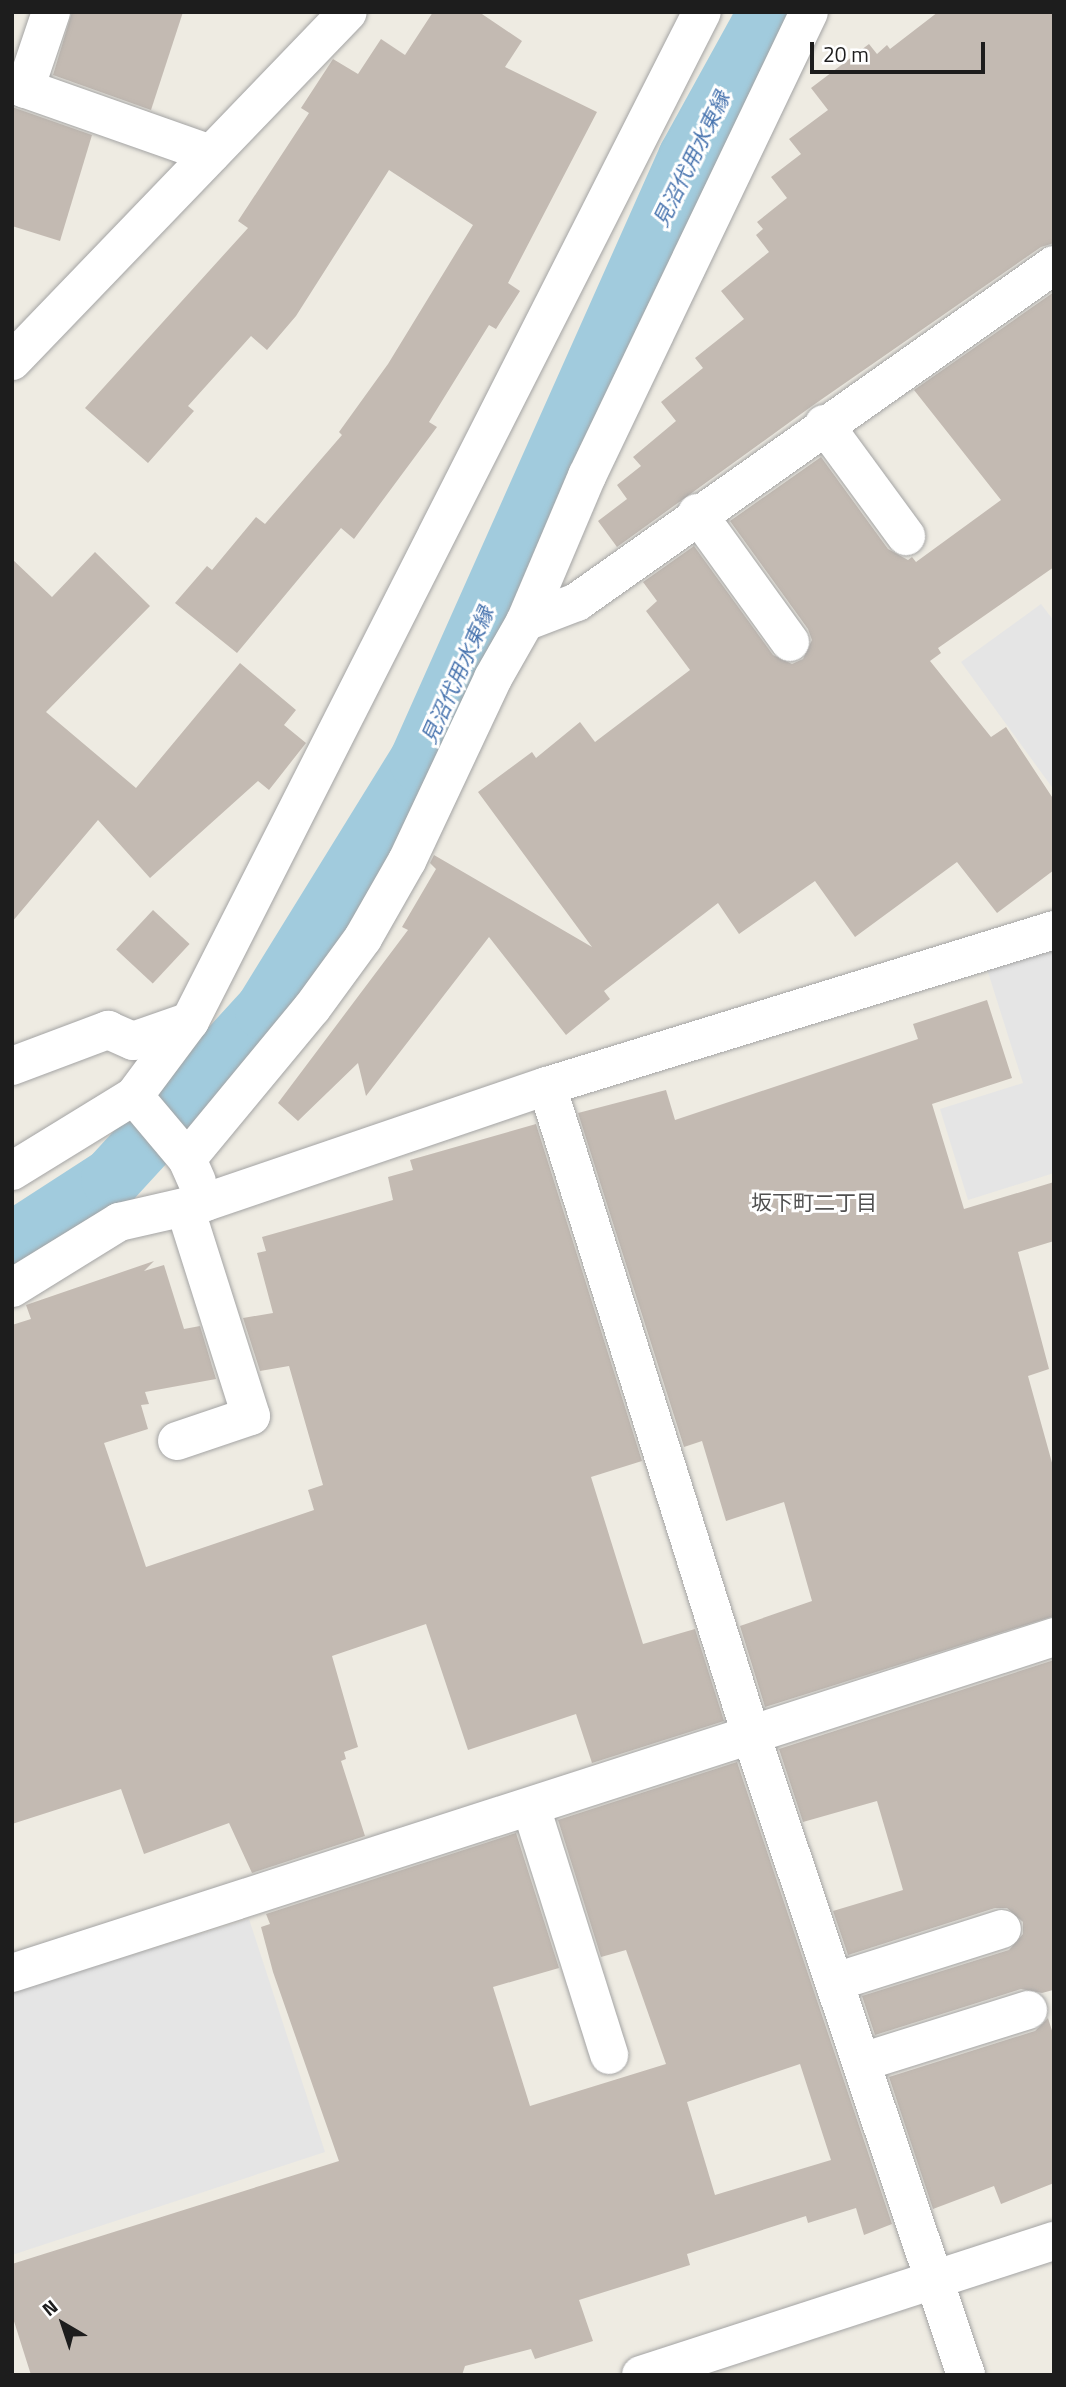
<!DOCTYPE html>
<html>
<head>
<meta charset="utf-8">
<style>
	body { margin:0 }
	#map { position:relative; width:1066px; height:2387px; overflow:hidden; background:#eeebe2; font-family:"Titillium Web","Noto Sans JP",sans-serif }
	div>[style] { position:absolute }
	.parking>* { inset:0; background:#e5e5e5 }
	.canal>* { height:61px; margin:-30.5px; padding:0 30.5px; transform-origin:30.5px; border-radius:30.5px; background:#a1cbdd }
	.building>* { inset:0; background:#c3bab2; transform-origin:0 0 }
	.roads { filter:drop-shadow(0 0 2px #a4a4a4) drop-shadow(0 0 2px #a4a4a4) }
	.minor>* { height:38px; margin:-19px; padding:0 19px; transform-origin:19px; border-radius:19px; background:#fff }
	span { translate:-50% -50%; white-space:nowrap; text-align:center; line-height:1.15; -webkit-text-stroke:6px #fff; paint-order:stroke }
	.water-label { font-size:21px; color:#4773ae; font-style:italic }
	.neighbourhood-label { font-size:21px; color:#505050 }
	.frame { position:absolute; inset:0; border:14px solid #1d1d1d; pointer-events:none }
	.north { position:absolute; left:28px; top:2289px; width:70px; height:70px; -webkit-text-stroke:5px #fff; paint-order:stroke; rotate:321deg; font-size:19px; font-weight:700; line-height:28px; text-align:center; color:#1d1d1d }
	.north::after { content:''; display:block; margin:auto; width:24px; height:32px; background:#1d1d1d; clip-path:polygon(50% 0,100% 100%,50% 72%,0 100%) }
	.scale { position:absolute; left:810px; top:42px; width:175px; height:32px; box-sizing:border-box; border:4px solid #1d1d1d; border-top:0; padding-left:9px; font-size:21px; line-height:24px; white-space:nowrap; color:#1d1d1d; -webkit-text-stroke:5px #fff; paint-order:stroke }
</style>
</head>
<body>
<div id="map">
	<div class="parking">
		<div style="clip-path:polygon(1041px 604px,1054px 621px,1054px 790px,961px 662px)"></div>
		<div style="clip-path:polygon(1054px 947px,1054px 1173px,968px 1200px,940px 1109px,1023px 1083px,987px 969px)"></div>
		<div style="clip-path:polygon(249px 1919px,325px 2152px,12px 2255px,12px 1992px)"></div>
	</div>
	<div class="canal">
		<div style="left:12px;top:1242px;width:118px;rotate:-32.9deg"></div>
		<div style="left:111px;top:1178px;width:228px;rotate:-47.5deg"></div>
		<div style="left:265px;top:1010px;width:293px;rotate:-58.3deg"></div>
		<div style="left:419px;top:761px;width:661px;rotate:-65.99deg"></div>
		<div style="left:688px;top:157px;width:166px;rotate:-61.1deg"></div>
	</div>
	<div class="building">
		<div style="clip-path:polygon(72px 12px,183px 12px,151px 110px,53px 75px)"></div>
		<div style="clip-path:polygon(433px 12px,479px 12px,522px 41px,505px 67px,597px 112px,508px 283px,520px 291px,496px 329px,489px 325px,429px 422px,437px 427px,354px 539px,341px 528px,237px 653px,175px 603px,207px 566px,212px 570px,256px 517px,265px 524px,342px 435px,339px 432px,388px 364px,473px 225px,389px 170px,296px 316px,267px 350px,251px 336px,188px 406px,194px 411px,148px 463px,85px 408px,248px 228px,238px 221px,309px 113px,301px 108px,333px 59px,358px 74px,381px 39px,405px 55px)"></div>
		<div style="clip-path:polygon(938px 12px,1054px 12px,1054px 243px,1041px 247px,812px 406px,617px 547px,598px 521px,627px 499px,617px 485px,641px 466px,633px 457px,676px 421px,661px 402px,703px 368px,695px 358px,744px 319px,721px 291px,769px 252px,756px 235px,763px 229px,757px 222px,787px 198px,771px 177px,801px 154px,789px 139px,828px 110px,811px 88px,869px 44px,877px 54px,887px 45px,890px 49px)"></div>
		<div style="clip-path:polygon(12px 107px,92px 135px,60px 241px,12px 226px)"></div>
		<div style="clip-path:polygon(1054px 292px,1054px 567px,938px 648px,941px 653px,930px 661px,991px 737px,1006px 727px,1054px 800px,1054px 870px,997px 913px,957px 862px,855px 937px,815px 881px,739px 934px,718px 903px,604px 991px,610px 999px,566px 1035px,489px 937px,366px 1096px,358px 1063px,298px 1121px,278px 1103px,408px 930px,402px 927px,436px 869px,430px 863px,434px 855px,592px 947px,478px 792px,532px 752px,536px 758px,580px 722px,595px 742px,690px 670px,646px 611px,657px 601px,643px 582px,694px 546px,773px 655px,792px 664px,803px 659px,812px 640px,808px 629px,730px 521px,821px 457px,888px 549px,908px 560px,912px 557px,916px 562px,1001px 500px,914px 390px)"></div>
		<div style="clip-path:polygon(95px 552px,150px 606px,46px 712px,136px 788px,240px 663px,296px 710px,284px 725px,306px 743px,269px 790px,258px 781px,150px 878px,98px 820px,12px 922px,12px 559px,52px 597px)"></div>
		<div style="left:153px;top:910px;width:50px;height:54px;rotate:43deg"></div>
		<div style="clip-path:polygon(987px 1000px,1012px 1078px,932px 1104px,964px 1209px,1054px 1182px,1054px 1241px,1018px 1252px,1049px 1369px,1028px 1376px,1054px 1470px,1054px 1616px,765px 1707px,740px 1626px,812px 1601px,784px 1502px,726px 1521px,702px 1441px,684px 1447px,578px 1113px,666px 1090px,675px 1120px,918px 1039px,913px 1024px)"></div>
		<div style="clip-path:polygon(536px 1124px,642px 1461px,591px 1477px,643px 1644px,695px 1629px,724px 1721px,592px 1763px,576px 1714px,468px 1750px,426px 1624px,332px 1656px,358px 1747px,344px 1752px,346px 1759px,341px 1761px,365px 1836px,252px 1873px,229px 1823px,144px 1854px,121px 1789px,12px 1824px,12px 1325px,31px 1319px,26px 1305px,154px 1261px,144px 1271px,164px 1265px,184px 1329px,200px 1326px,216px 1379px,145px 1392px,149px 1404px,141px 1405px,148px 1429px,104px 1443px,146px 1567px,314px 1510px,308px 1490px,323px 1485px,289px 1366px,260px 1371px,243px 1318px,273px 1313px,257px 1253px,266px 1251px,262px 1237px,393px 1200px,388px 1177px,413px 1170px,410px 1160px)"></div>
		<div style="clip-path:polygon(1054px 1660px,1053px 1990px,1042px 1993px,1021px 1989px,875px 2035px,862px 1996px,1009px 1950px,1023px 1934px,1023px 1922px,1007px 1908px,995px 1908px,848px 1955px,833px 1911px,903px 1890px,877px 1801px,803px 1822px,779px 1749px)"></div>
		<div style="clip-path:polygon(evenodd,737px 1762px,892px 2224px,864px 2235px,856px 2208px,808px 2223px,806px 2216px,687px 2254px,690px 2265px,579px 2300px,593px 2341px,535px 2359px,531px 2349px,465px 2366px,462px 2375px,31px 2375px,12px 2315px,12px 2264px,339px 2161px,273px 1972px,261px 1927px,270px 1924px,266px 1914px,516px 1833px,559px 1968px,493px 1987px,530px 2106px,666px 2064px,626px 1950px,601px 1957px,558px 1820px,737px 1762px,800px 2064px,831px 2160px,715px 2195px,687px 2102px,800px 2064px)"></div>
		<div style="clip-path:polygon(1048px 2018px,1054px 2037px,1054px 2183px,1001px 2204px,994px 2186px,933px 2209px,889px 2077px,1035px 2031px)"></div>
	</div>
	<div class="roads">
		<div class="minor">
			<div style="left:12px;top:84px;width:211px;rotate:19.4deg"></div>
			<div style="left:25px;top:89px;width:81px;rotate:-71.3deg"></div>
			<div style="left:12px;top:361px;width:484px;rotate:-46.1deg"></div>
			<div style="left:824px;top:424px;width:139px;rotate:53.8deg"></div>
			<div style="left:697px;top:513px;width:159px;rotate:54.2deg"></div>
			<div style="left:525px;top:622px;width:56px;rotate:-21deg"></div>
			<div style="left:577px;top:602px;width:584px;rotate:-35.24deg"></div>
			<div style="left:12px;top:1066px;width:103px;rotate:-20.6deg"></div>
			<div style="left:108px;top:1030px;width:27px;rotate:24deg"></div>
			<div style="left:133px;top:1041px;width:60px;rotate:-19.3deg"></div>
			<div style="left:547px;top:1086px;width:680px;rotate:72.55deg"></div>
			<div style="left:751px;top:1735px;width:675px;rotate:71.43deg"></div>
			<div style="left:134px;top:1096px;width:82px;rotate:49.9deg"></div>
			<div style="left:187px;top:1159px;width:24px;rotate:66deg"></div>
			<div style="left:187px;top:1159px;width:196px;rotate:-50.4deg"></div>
			<div style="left:312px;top:1008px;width:87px;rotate:-53.9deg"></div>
			<div style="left:363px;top:938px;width:89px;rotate:-60.3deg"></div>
			<div style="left:407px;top:861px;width:202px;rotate:-64.8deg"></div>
			<div style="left:493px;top:678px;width:64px;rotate:-60.3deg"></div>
			<div style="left:525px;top:622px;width:159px;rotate:-67deg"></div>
			<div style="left:587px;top:476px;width:514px;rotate:-64.43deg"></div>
			<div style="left:12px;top:1171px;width:143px;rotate:-31.6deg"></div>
			<div style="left:134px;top:1096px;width:94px;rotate:-53.3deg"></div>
			<div style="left:190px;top:1021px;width:1131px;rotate:-63.1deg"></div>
			<div style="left:12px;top:1288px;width:126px;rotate:-31.7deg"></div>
			<div style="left:119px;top:1222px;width:89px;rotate:-12.9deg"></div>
			<div style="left:206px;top:1202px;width:360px;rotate:-18.8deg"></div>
			<div style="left:547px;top:1086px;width:530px;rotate:-17.1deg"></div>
			<div style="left:177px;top:1441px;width:78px;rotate:-18.7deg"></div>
			<div style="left:251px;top:1416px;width:218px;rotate:-107.6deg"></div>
			<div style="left:531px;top:1807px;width:260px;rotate:72.5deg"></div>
			<div style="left:12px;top:1973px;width:1095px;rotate:-17.87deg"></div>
			<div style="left:835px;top:1982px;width:175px;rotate:-17.6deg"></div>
			<div style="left:862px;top:2062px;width:174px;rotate:-17.4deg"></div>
			<div style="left:641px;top:2375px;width:434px;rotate:-18deg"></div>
		</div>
	</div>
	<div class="water-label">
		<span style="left:691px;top:159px;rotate:-64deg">見沼代用水東縁</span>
		<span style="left:457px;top:675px;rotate:-66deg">見沼代用水東縁</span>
	</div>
	<div class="neighbourhood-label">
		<span style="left:814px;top:1202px">坂下町二丁目</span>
	</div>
	<div class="frame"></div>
	<div class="north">N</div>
	<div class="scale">20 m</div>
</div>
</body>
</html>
